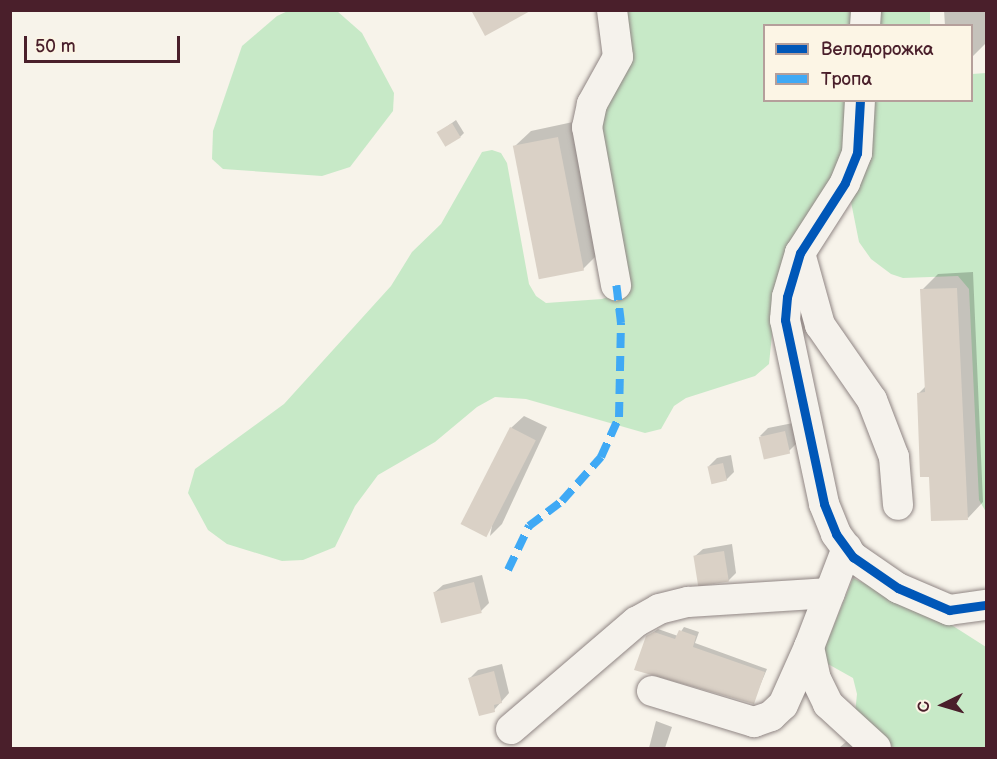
<!DOCTYPE html>
<html>
<head>
<meta charset="utf-8">
<style>
	body { margin:0 }
	#map { position:relative; width:997px; height:759px; overflow:hidden; background:#f7f3ea; font-family:"Balsamiq Sans",sans-serif }
	div>[style] { position:absolute }
	.green>* { inset:0; background:#c7e9c7; transform-origin:0 0 }
	.shadow>* { inset:0; background:#0003 }
	.building>* { inset:0; background:#dad1c6; transform-origin:0 0 }
	.roads { filter:drop-shadow(0 0 2px #908684) drop-shadow(0 0 2px #908684) }
	.minor>* { height:30px; margin:-15px; padding:0 15px; transform-origin:15px; border-radius:15px; background:#f5f2ec }
	.quiet>* { height:8px; margin-top:-4px; transform-origin:0; background:repeating-linear-gradient(90deg,#3fa9f5 0 15px,transparent 0 23px) }
	.cycleway>* { height:9px; margin:-4.5px; padding:0 4.5px; transform-origin:4.5px; border-radius:4.5px; background:#0057b8 }
	span { translate:-50% -50%; white-space:nowrap; text-align:center; line-height:1.15; -webkit-text-stroke:4.5px #fcf5e5; paint-order:stroke }
	.frame { position:absolute; inset:0; border:12px solid #4a1f2b; pointer-events:none }
	.legend { position:absolute; left:763px; top:24px; width:210px; height:78px; box-sizing:border-box; background:#fcf5e5; border:2px solid #b59f9b; margin:0; padding:8px 10px; list-style:none; font-size:18px; color:#4a1f2b }
	.legend li { display:flex; align-items:center; gap:12px; height:30px }
	.legend b { width:30px; border:2px solid #b59f9b }
	.north { position:absolute; left:913px; top:675px; width:60px; height:60px; -webkit-text-stroke:4px #fcf5e5; paint-order:stroke; rotate:265deg; font-size:16px; font-weight:700; line-height:24px; text-align:center; color:#4a1f2b }
	.north::after { content:''; display:block; margin:auto; width:21px; height:27px; background:#4a1f2b; clip-path:polygon(50% 0,100% 100%,50% 72%,0 100%) }
	.scale { position:absolute; left:24px; top:36px; width:156px; height:27px; box-sizing:border-box; border:3px solid #4a1f2b; border-top:0; padding-left:8px; font-size:18px; line-height:21px; white-space:nowrap; color:#4a1f2b; -webkit-text-stroke:4px #fcf5e5; paint-order:stroke }
</style>
</head>
<body>
<div id="map">
	<div class="green">
		<div style="clip-path:polygon(290px 10px,337px 11px,362px 33px,394px 93px,393px 111px,350px 167px,322px 176px,223px 169px,212px 159px,213px 131px,242px 46px,277px 16px)"></div>
		<div style="clip-path:polygon(624px 11px,855px 11px,854px 25px,764px 26px,764px 100px,850px 101px,847px 149px,776px 295px,769px 364px,755px 376px,686px 398px,674px 406px,661px 429px,645px 433px,526px 399px,495px 397px,477px 407px,435px 442px,378px 475px,355px 506px,335px 547px,303px 560px,282px 561px,227px 544px,208px 530px,188px 493px,195px 469px,284px 404px,391px 286px,412px 252px,441px 224px,482px 152px,492px 150px,501px 153px,507px 163px,529px 284px,536px 296px,546px 303px,602px 299px,620px 293px,599px 132px)"></div>
		<div style="left:879px;top:11px;width:51px;height:15px"></div>
		<div style="clip-path:polygon(986px 73px,986px 512px,979px 500px,969px 289px,958px 276px,903px 278px,891px 274px,871px 259px,859px 242px,851px 202px,873px 101px,972px 100px,972px 74px)"></div>
		<div style="clip-path:polygon(853px 578px,950px 624px,986px 647px,986px 748px,894px 748px,855px 713px,857px 694px,853px 678px,828px 664px,822px 655px)"></div>
	</div>
	<div class="shadow">
		<div style="clip-path:polygon(944px 10px,986px 10px,986px 43px,972px 57px,972px 26px,945px 26px)"></div>
		<div style="clip-path:polygon(456px 120px,464px 133px,460px 137px,438px 133px)"></div>
		<div style="clip-path:polygon(573px 122px,599px 253px,583px 269px,515px 146px,531px 131px)"></div>
		<div style="clip-path:polygon(973px 272px,983px 502px,968px 518px,931px 475px,919px 393px,926px 386px,922px 290px,938px 274px)"></div>
		<div style="clip-path:polygon(524px 416px,547px 427px,502px 524px,490px 536px,511px 428px)"></div>
		<div style="clip-path:polygon(793px 423px,797px 443px,789px 451px,760px 436px,768px 428px)"></div>
		<div style="clip-path:polygon(731px 455px,734px 472px,726px 480px,709px 466px,717px 458px)"></div>
		<div style="clip-path:polygon(732px 544px,736px 573px,728px 581px,694px 557px,703px 549px)"></div>
		<div style="clip-path:polygon(482px 575px,489px 603px,481px 611px,434px 593px,443px 585px)"></div>
		<div style="clip-path:polygon(684px 627px,699px 632px,695px 643px,767px 669px,753px 702px,647px 637px,658px 629px,678px 636px)"></div>
		<div style="clip-path:polygon(502px 664px,509px 693px,494px 710px,470px 678px,478px 670px)"></div>
		<div style="clip-path:polygon(656px 721px,672px 727px,665px 748px,649px 748px)"></div>
		<div style="clip-path:polygon(847px 741px,860px 748px,839px 748px)"></div>
	</div>
	<div class="building">
		<div style="clip-path:polygon(471px 10px,532px 10px,485px 36px)"></div>
		<div style="left:452px;top:123px;width:17px;height:18px;rotate:59deg"></div>
		<div style="left:558px;top:137px;width:136px;height:46px;rotate:79deg"></div>
		<div style="clip-path:polygon(957px 288px,968px 520px,931px 521px,929px 477px,920px 477px,919px 448px,917px 393px,925px 392px,920px 289px)"></div>
		<div style="left:510px;top:427px;width:29px;height:109px;rotate:27deg"></div>
		<div style="left:785px;top:431px;width:23px;height:27px;rotate:77deg"></div>
		<div style="left:723px;top:463px;width:18px;height:16px;rotate:77deg"></div>
		<div style="left:724px;top:551px;width:31px;height:31px;rotate:81deg"></div>
		<div style="left:474px;top:582px;width:32px;height:42px;rotate:76deg"></div>
		<div style="clip-path:polygon(679px 630px,696px 636px,693px 647px,765px 672px,754px 704px,634px 670px,646px 636px,654px 632px,675px 639px)"></div>
		<div style="clip-path:polygon(494px 671px,502px 703px,494px 705px,495px 712px,479px 716px,468px 678px)"></div>
	</div>
	<div class="roads">
		<div class="minor">
			<div style="left:612px;top:10px;width:47px;rotate:82.7deg"></div>
			<div style="left:618px;top:57px;width:54px;rotate:119deg"></div>
			<div style="left:592px;top:104px;width:24px;rotate:102deg"></div>
			<div style="left:587px;top:127px;width:161px;rotate:79.6deg"></div>
			<div style="left:865px;top:26px;width:16px;rotate:-86deg"></div>
			<div style="left:860px;top:100px;width:53px;rotate:93.2deg"></div>
			<div style="left:857px;top:153px;width:32px;rotate:112deg"></div>
			<div style="left:845px;top:183px;width:83px;rotate:122.7deg"></div>
			<div style="left:800px;top:253px;width:46px;rotate:106.5deg"></div>
			<div style="left:787px;top:297px;width:23px;rotate:95deg"></div>
			<div style="left:785px;top:320px;width:188px;rotate:78deg"></div>
			<div style="left:824px;top:504px;width:32px;rotate:68deg"></div>
			<div style="left:836px;top:534px;width:29px;rotate:54deg"></div>
			<div style="left:853px;top:557px;width:55px;rotate:34.6deg"></div>
			<div style="left:898px;top:588px;width:56px;rotate:23.3deg"></div>
			<div style="left:949px;top:610px;width:37px;rotate:-8deg"></div>
			<div style="left:800px;top:253px;width:75px;rotate:74.5deg"></div>
			<div style="left:820px;top:325px;width:91px;rotate:55.3deg"></div>
			<div style="left:872px;top:400px;width:61px;rotate:68.9deg"></div>
			<div style="left:894px;top:457px;width:48px;rotate:85.2deg"></div>
			<div style="left:847px;top:548px;width:106px;rotate:111deg"></div>
			<div style="left:809px;top:647px;width:33px;rotate:78deg"></div>
			<div style="left:816px;top:679px;width:28px;rotate:64deg"></div>
			<div style="left:828px;top:704px;width:65px;rotate:42.5deg"></div>
			<div style="left:652px;top:691px;width:107px;rotate:16.9deg"></div>
			<div style="left:754px;top:722px;width:18px;rotate:-19deg"></div>
			<div style="left:771px;top:716px;width:16px;rotate:-43deg"></div>
			<div style="left:783px;top:705px;width:64px;rotate:-65.9deg"></div>
			<div style="left:511px;top:729px;width:165px;rotate:-40.6deg"></div>
			<div style="left:636px;top:622px;width:26px;rotate:-29deg"></div>
			<div style="left:659px;top:609px;width:30px;rotate:-14deg"></div>
			<div style="left:688px;top:602px;width:142px;rotate:-3.6deg"></div>
		</div>
	</div>
	<div class="quiet">
		<div style="left:508px;top:570px;width:49px;rotate:-64.5deg"></div>
		<div style="left:529px;top:526px;width:41px;rotate:-37.1deg"></div>
		<div style="left:562px;top:501px;width:59px;rotate:-48.4deg"></div>
		<div style="left:601px;top:457px;width:44px;rotate:-65.8deg"></div>
		<div style="left:619px;top:417px;width:94px;rotate:-88.8deg"></div>
		<div style="left:621px;top:323px;width:38px;rotate:-97deg"></div>
	</div>
	<div class="cycleway">
		<div style="left:860px;top:100px;width:53px;rotate:93.2deg"></div>
		<div style="left:857px;top:153px;width:32px;rotate:112deg"></div>
		<div style="left:845px;top:183px;width:83px;rotate:122.7deg"></div>
		<div style="left:800px;top:253px;width:46px;rotate:106.5deg"></div>
		<div style="left:787px;top:297px;width:23px;rotate:95deg"></div>
		<div style="left:785px;top:320px;width:188px;rotate:78deg"></div>
		<div style="left:824px;top:504px;width:32px;rotate:68deg"></div>
		<div style="left:836px;top:534px;width:29px;rotate:54deg"></div>
		<div style="left:853px;top:557px;width:55px;rotate:34.6deg"></div>
		<div style="left:898px;top:588px;width:56px;rotate:23.3deg"></div>
		<div style="left:949px;top:610px;width:37px;rotate:-8deg"></div>
	</div>
	<div class="frame"></div>
	<ul class="legend">
	<li><b style="height:8px;background:#0057b8"></b>Велодорожка</li>
	<li><b style="height:8px;background:#3fa9f5"></b>Тропа</li>
	</ul>
	<div class="north">С</div>
	<div class="scale">50 m</div>
</div>
</body>
</html>
